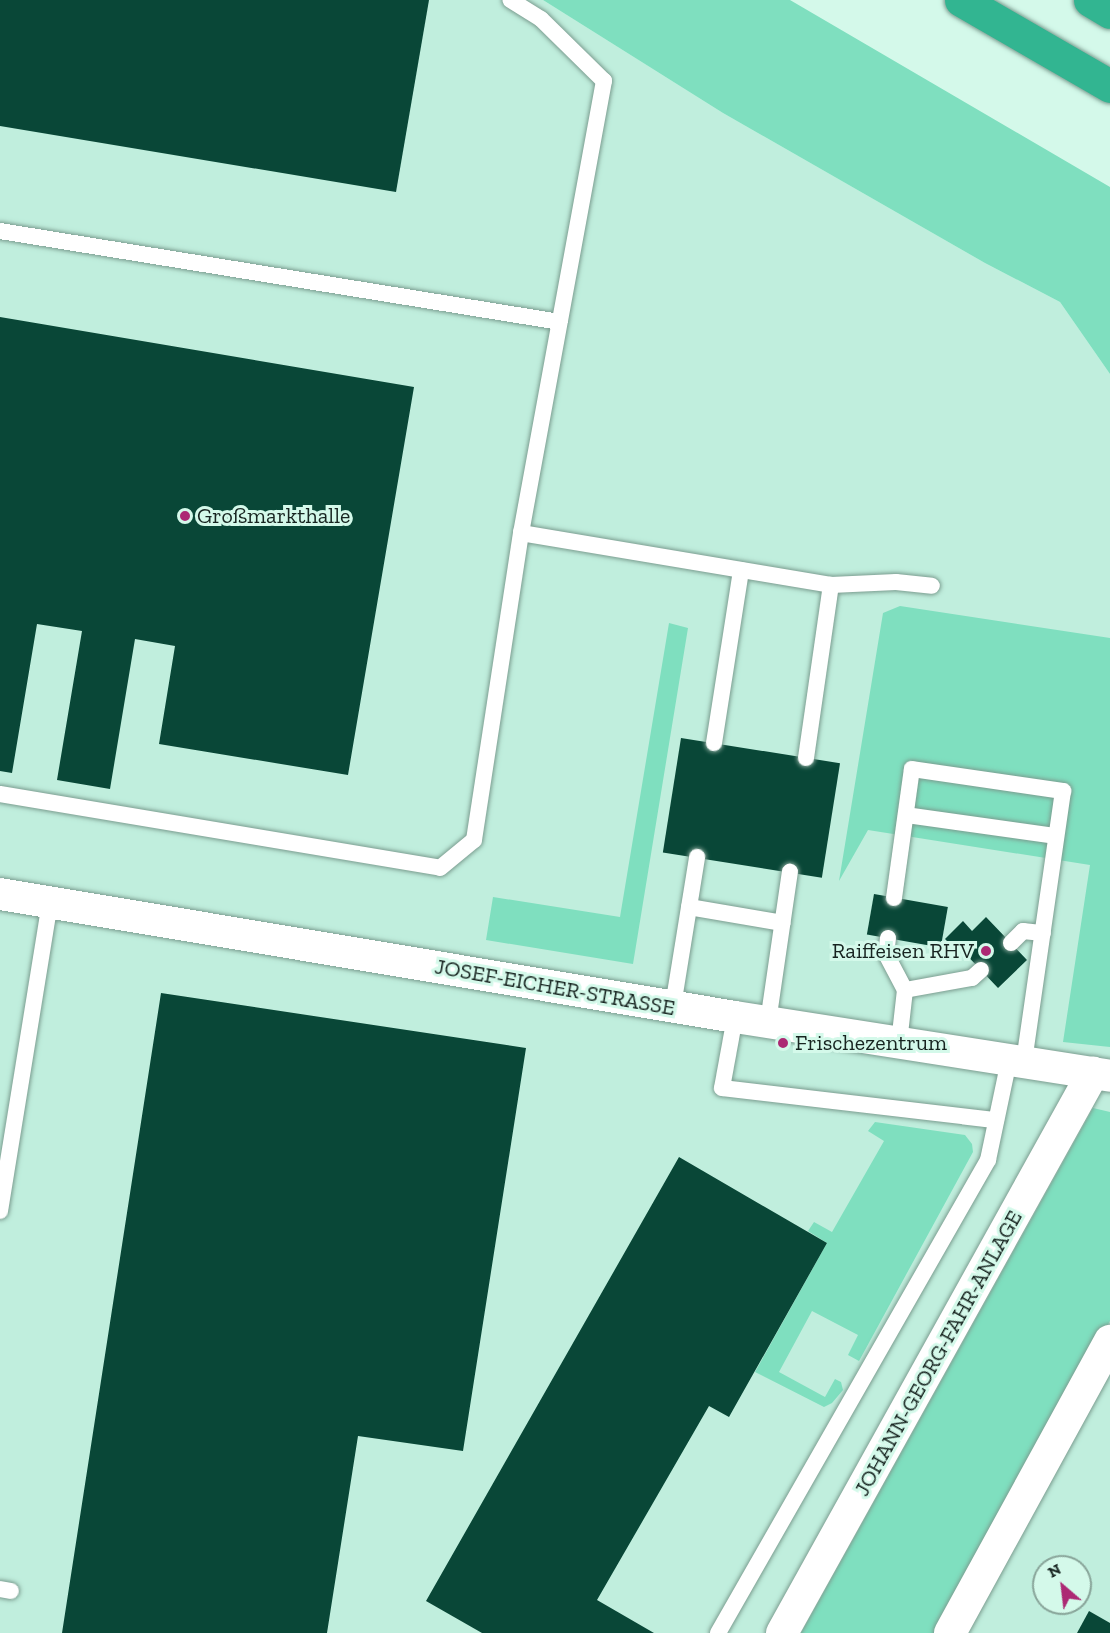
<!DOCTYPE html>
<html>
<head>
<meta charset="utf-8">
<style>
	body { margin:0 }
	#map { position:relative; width:1110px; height:1633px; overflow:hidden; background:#d4f9ea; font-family:"Zilla Slab",serif }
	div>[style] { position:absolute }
	.built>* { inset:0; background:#c0eedd }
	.green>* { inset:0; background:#7fdfbf }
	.building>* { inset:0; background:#094737; transform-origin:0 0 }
	.roads { filter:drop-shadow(0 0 2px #7b9d90) drop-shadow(0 0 2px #7b9d90) }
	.service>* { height:16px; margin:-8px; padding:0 8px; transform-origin:8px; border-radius:8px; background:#fff }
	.minor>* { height:32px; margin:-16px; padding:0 16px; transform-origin:16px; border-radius:16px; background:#fff }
	.motorway>* { height:33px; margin:-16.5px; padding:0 16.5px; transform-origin:16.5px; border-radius:16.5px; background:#32b591 }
	.dots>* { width:16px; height:16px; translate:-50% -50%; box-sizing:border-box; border:3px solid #d4f9ea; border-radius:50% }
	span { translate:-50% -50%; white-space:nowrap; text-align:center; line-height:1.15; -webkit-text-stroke:6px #d4f9ea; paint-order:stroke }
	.poi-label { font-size:22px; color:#172420 }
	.left { translate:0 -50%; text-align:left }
	.right { translate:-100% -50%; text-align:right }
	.street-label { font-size:22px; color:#172420 }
	.north { position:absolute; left:1032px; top:1555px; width:60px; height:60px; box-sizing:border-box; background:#d4f9ea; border:2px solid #88a499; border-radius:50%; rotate:332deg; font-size:16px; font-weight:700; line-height:24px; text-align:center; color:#172420 }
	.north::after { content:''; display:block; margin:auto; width:21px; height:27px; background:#ac2974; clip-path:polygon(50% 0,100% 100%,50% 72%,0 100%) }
</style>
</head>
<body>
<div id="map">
	<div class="built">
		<div style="clip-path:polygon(evenodd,0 0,543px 0,723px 113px,985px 263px,1060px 302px,1110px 374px,1110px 1633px,0 1633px,0 0,1044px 1567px,1080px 1567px,1080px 1603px,1044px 1603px,1044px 1567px)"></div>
	</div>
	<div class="green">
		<div style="clip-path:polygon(543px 0,790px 0,1110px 187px,1110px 374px,1060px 302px,985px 263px,723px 113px)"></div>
		<div style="clip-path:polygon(900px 606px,1110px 638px,1110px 1047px,1063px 1042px,1090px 865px,868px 830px,839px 881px,883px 613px)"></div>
		<div style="clip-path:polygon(669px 623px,688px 628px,633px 964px,486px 940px,493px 897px,620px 917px)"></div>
		<div style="clip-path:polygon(1093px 1108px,1110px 1112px,1110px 1321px,937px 1633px,801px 1633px)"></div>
		<div style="clip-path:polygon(875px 1122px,965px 1135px,972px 1144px,973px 1152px,859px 1361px,848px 1355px,858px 1335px,812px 1311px,779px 1372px,825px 1397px,835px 1379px,841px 1382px,843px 1390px,832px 1403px,824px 1407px,755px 1372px,827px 1243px,808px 1231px,814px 1222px,832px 1232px,884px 1141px,868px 1131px)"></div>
	</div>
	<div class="building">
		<div style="clip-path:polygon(0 0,429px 0,396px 192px,0 126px)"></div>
		<div style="clip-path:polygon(0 317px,414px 387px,348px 775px,159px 744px,175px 646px,135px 639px,110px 789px,57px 780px,82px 631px,37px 624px,12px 773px,0 771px)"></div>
		<div style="left:681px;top:738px;width:161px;height:116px;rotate:9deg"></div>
		<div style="left:874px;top:894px;width:75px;height:41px;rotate:10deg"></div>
		<div style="clip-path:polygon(986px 917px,1027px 960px,998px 988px,957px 945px,954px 948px,945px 939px,963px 921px,972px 931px)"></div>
		<div style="clip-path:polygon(161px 993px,526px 1048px,463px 1451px,358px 1436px,327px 1633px,62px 1633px)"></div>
		<div style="clip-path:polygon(679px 1157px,827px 1243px,729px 1417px,709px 1406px,597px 1600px,654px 1633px,482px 1633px,426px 1601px)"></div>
		<div style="clip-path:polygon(1089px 1611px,1110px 1623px,1110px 1633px,1077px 1633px)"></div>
	</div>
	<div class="roads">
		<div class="service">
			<div style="left:0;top:231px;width:567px;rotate:9.23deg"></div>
			<div style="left:521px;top:533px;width:314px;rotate:9.5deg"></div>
			<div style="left:831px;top:585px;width:65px;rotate:-2.6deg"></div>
			<div style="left:896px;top:582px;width:36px;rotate:6deg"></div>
			<div style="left:714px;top:743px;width:175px;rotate:-81.1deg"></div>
			<div style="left:806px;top:758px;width:175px;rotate:-81.8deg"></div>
			<div style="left:0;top:794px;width:446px;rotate:9.5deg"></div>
			<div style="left:440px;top:868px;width:44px;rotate:-39.5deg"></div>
			<div style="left:474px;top:840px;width:311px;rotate:-81.3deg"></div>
			<div style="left:521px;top:533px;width:460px;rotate:-79.6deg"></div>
			<div style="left:604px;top:81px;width:88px;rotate:-135.5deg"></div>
			<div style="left:541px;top:19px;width:36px;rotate:-148deg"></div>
			<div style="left:906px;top:815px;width:151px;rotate:8deg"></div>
			<div style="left:894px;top:898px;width:130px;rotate:-82.1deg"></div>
			<div style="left:912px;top:769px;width:153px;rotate:8.3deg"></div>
			<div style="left:1063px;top:791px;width:275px;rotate:98.2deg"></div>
			<div style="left:689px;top:907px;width:95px;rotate:9.7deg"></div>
			<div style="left:888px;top:938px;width:16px;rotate:97deg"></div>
			<div style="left:886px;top:954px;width:41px;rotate:62.2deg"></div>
			<div style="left:905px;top:990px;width:53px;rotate:96.5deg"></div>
			<div style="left:1011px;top:943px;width:17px;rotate:-45deg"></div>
			<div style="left:1023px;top:931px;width:20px;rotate:6deg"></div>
			<div style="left:905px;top:990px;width:68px;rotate:-10.2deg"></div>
			<div style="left:972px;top:978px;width:12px;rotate:-42deg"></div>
			<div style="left:673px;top:1006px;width:151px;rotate:-80.8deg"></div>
			<div style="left:735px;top:1017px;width:72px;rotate:100.4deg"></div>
			<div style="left:722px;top:1088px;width:276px;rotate:6.7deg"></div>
			<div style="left:768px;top:1022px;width:152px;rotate:-81.7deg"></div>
			<div style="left:0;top:1211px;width:313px;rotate:-80.8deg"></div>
			<div style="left:0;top:1589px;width:11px;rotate:10deg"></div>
			<div style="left:718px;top:1633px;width:545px;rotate:-60.28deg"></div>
			<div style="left:988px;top:1160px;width:102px;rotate:-78.1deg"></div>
		</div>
		<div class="minor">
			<div style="left:0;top:894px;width:745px;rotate:9.5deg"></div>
			<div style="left:735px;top:1017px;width:380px;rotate:8.9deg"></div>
			<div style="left:782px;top:1633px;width:641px;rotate:-60.95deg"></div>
			<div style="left:950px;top:1633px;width:333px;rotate:-61.3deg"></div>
		</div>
		<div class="motorway">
			<div style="left:961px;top:0;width:172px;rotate:30deg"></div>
			<div style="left:1090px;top:0;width:23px;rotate:31deg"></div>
		</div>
	</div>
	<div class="dots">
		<div style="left:185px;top:516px;background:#ac2974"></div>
		<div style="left:986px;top:951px;background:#ac2974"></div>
		<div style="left:783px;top:1043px;background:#ac2974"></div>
	</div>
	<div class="poi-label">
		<span class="left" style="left:197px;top:516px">Großmarkthalle</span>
		<span class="right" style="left:974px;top:951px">Raiffeisen RHV</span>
		<span class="left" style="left:795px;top:1043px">Frischezentrum</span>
	</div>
	<div class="street-label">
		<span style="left:555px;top:987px;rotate:10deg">JOSEF-EICHER-STRASSE</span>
		<span style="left:938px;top:1353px;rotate:-61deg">JOHANN-GEORG-FAHR-ANLAGE</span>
	</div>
	<div class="north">N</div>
</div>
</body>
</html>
